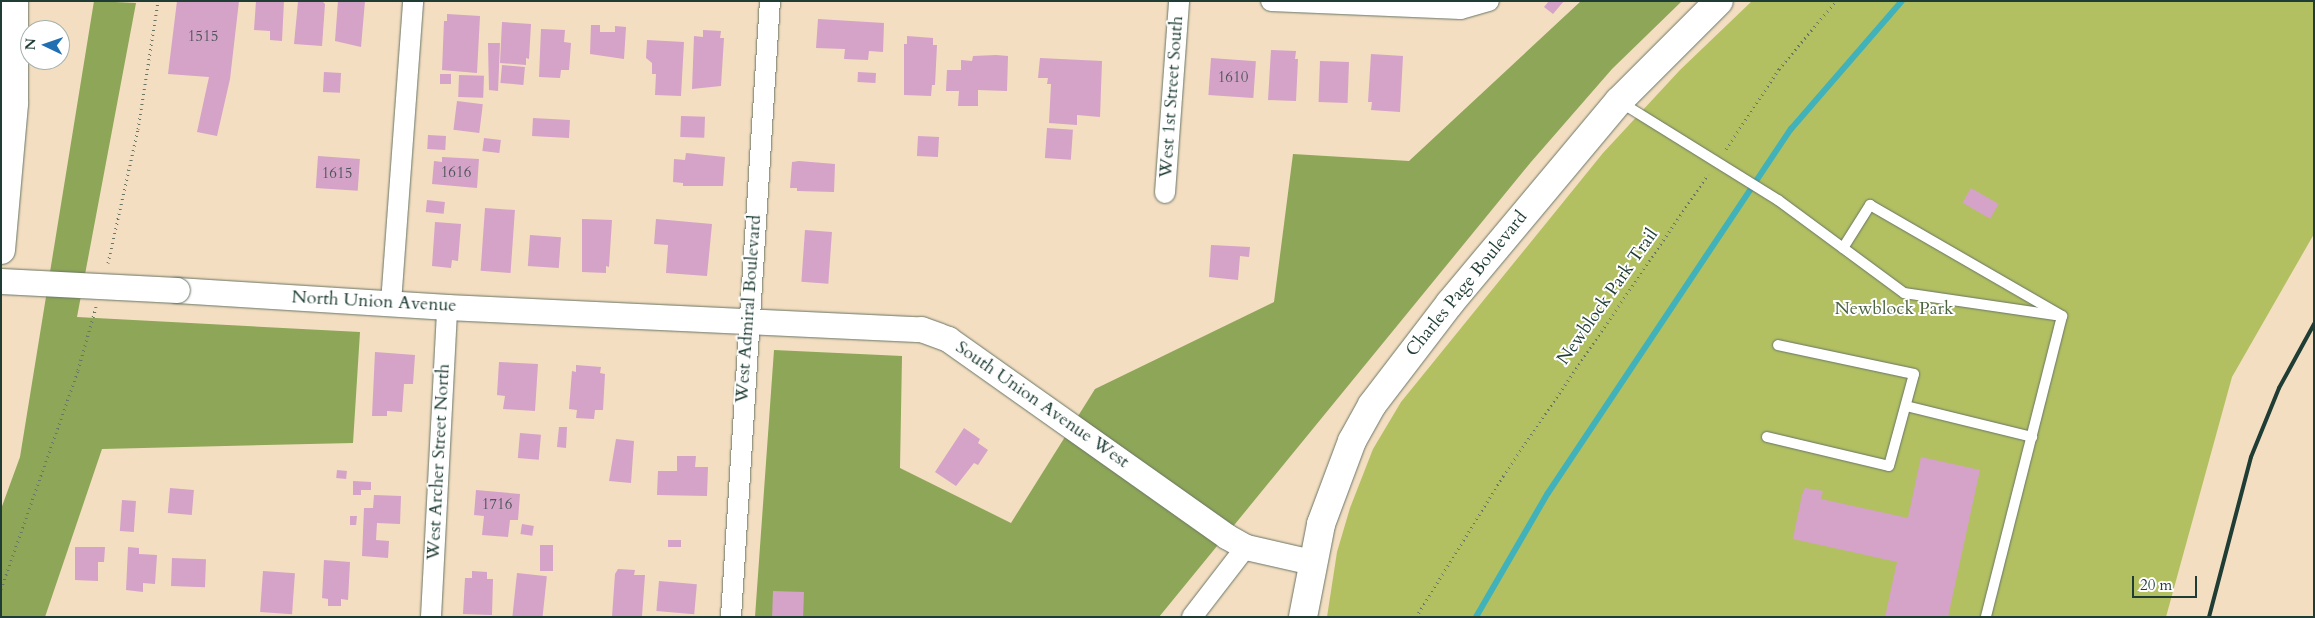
<!DOCTYPE html>
<html>
<head>
<meta charset="utf-8">
<style>
	body { margin:0 }
	#map { position:relative; width:2315px; height:618px; overflow:hidden; background:#f3dec1; font-family:Cardo,serif }
	div>[style] { position:absolute }
	.green>* { inset:0; background:#b2c062 }
	.forest>* { inset:0; background:#8da658 }
	.stream>* { height:6px; margin:-3px; padding:0 3px; transform-origin:3px; border-radius:3px; background:#42b2ba }
	.building>* { inset:0; background:#d5a2c8; transform-origin:0 0 }
	.path>* { height:3px; margin-top:-1.5px; transform-origin:0; background:repeating-linear-gradient(90deg,#697565 0 1px,transparent 0 5px) }
	.roads { filter:drop-shadow(0 0 1px #697565) drop-shadow(0 0 1px #697565) }
	.service>* { height:10px; margin:-5px; padding:0 5px; transform-origin:5px; border-radius:5px; background:#fff }
	.minor>* { height:20px; margin:-10px; padding:0 10px; transform-origin:10px; border-radius:10px; background:#fff }
	.tertiary>* { height:25px; margin:-12.5px; padding:0 12.5px; transform-origin:12.5px; border-radius:12.5px; background:#fff }
	.secondary>* { height:28px; margin:-14px; padding:0 14px; transform-origin:14px; border-radius:14px; background:#fff }
	.motorway>* { height:28px; margin:-14px; padding:0 14px; transform-origin:14px; border-radius:14px; background:#fff }
	.rail>* { height:4px; margin:-2px; padding:0 2px; transform-origin:2px; border-radius:2px; background:#1f3d34 }
	.bridges { filter:drop-shadow(0 0 1px #697565) drop-shadow(0 0 1px #697565) }
	.tertiary-bridge>* { height:25px; margin:-12.5px; padding:0 12.5px; transform-origin:12.5px; border-radius:12.5px; background:#fff }
	span { translate:-50% -50%; white-space:nowrap; text-align:center; line-height:1.15; -webkit-text-stroke:4px #fff; paint-order:stroke }
	.number-label { font-size:15px; color:#4c5659 }
	.number-label span { -webkit-text-stroke-width:0 }
	.street-label { font-size:18px; color:#1f3d34 }
	.park-label { font-size:18px; color:#4b6442 }
	.frame { position:absolute; inset:0; border:2px solid #1f3d34; pointer-events:none }
	.north { position:absolute; left:20px; top:20px; width:50px; height:50px; box-sizing:border-box; background:#fff; border:1px solid #a5b1ae; border-radius:50%; rotate:273deg; font-size:14px; font-weight:700; line-height:20px; text-align:center; color:#1f3d34 }
	.north::after { content:''; display:block; margin:auto; width:18px; height:22px; background:#1f6fb2; clip-path:polygon(50% 0,100% 100%,50% 72%,0 100%) }
	.scale { position:absolute; left:2132px; top:576px; width:65px; height:22px; box-sizing:border-box; border:2px solid #1f3d34; border-top:0; padding-left:6px; font-size:15px; line-height:18px; white-space:nowrap; color:#1f3d34; -webkit-text-stroke:4px #fff; paint-order:stroke }
</style>
</head>
<body>
<div id="map">
	<div class="green">
		<div style="clip-path:polygon(1752px 1px,2314px 1px,2314px 234px,2232px 377px,2166px 617px,1327px 617px,1337px 552px,1350px 508px,1373px 449px,1401px 402px,1603px 153px,1680px 70px)"></div>
	</div>
	<div class="forest">
		<div style="clip-path:polygon(94px 1px,136px 3px,77px 317px,360px 332px,353px 443px,102px 449px,45px 617px,1px 617px,1px 509px,20px 457px)"></div>
		<div style="clip-path:polygon(1581px 1px,1682px 1px,1612px 69px,1531px 162px,1159px 617px,755px 617px,774px 350px,902px 356px,900px 468px,1011px 523px,1095px 389px,1274px 302px,1293px 154px,1409px 161px)"></div>
	</div>
	<div class="stream">
		<div style="left:1476px;top:617px;width:143px;rotate:-59.9deg"></div>
		<div style="left:1548px;top:493px;width:438px;rotate:-56.3deg"></div>
		<div style="left:1791px;top:129px;width:169px;rotate:-49.1deg"></div>
	</div>
	<div class="building">
		<div style="clip-path:polygon(177px 1px,239px 1px,230px 79px,217px 136px,197px 132px,209px 77px,168px 74px)"></div>
		<div style="clip-path:polygon(256px 1px,284px 1px,282px 41px,270px 40px,270px 31px,254px 30px)"></div>
		<div style="clip-path:polygon(322px 1px,325px 4px,322px 46px,294px 44px,298px 2px)"></div>
		<div style="clip-path:polygon(338px 1px,365px 1px,361px 47px,335px 41px)"></div>
		<div style="clip-path:polygon(1549px 1px,1564px 1px,1553px 14px,1544px 7px)"></div>
		<div style="clip-path:polygon(447px 14px,480px 16px,477px 73px,442px 70px,444px 21px,447px 21px)"></div>
		<div style="clip-path:polygon(818px 19px,884px 23px,883px 52px,869px 51px,868px 60px,844px 59px,845px 49px,816px 48px)"></div>
		<div style="clip-path:polygon(502px 22px,531px 24px,529px 59px,526px 58px,526px 65px,500px 63px)"></div>
		<div style="clip-path:polygon(591px 25px,600px 25px,600px 32px,615px 32px,615px 26px,626px 27px,624px 59px,590px 54px)"></div>
		<div style="clip-path:polygon(541px 29px,565px 30px,564px 42px,571px 43px,569px 70px,561px 70px,560px 78px,539px 77px)"></div>
		<div style="clip-path:polygon(703px 30px,721px 31px,720px 38px,724px 38px,721px 86px,692px 89px,694px 36px,703px 37px)"></div>
		<div style="clip-path:polygon(907px 36px,933px 38px,933px 45px,937px 45px,935px 85px,932px 85px,931px 96px,904px 95px,904px 44px,907px 44px)"></div>
		<div style="clip-path:polygon(647px 40px,684px 42px,681px 96px,655px 95px,656px 74px,652px 74px,652px 63px,646px 58px)"></div>
		<div style="clip-path:polygon(488px 43px,500px 43px,498px 91px,489px 90px)"></div>
		<div style="clip-path:polygon(1271px 50px,1296px 51px,1295px 59px,1298px 59px,1296px 101px,1268px 100px)"></div>
		<div style="clip-path:polygon(1371px 54px,1403px 56px,1400px 112px,1371px 110px,1372px 102px,1368px 102px)"></div>
		<div style="clip-path:polygon(996px 55px,1008px 56px,1007px 91px,978px 90px,978px 106px,958px 106px,959px 91px,946px 91px,947px 70px,961px 70px,961px 60px,972px 61px,973px 56px)"></div>
		<div style="clip-path:polygon(1040px 58px,1102px 61px,1100px 117px,1077px 115px,1077px 125px,1049px 123px,1051px 84px,1047px 84px,1048px 78px,1038px 78px)"></div>
		<div style="left:1211px;top:58px;width:45px;height:37px;rotate:4deg"></div>
		<div style="left:1320px;top:61px;width:29px;height:41px;rotate:2deg"></div>
		<div style="left:502px;top:65px;width:23px;height:18px;rotate:5deg"></div>
		<div style="left:324px;top:72px;width:17px;height:20px;rotate:3deg"></div>
		<div style="left:858px;top:72px;width:18px;height:10px;rotate:3deg"></div>
		<div style="left:440px;top:74px;width:11px;height:10px"></div>
		<div style="left:459px;top:75px;width:25px;height:22px;rotate:2deg"></div>
		<div style="left:457px;top:101px;width:26px;height:29px;rotate:7deg"></div>
		<div style="left:681px;top:116px;width:24px;height:21px;rotate:2deg"></div>
		<div style="left:533px;top:118px;width:37px;height:18px;rotate:3deg"></div>
		<div style="left:1047px;top:128px;width:26px;height:30px;rotate:4deg"></div>
		<div style="left:428px;top:135px;width:18px;height:14px;rotate:3deg"></div>
		<div style="left:918px;top:136px;width:21px;height:20px;rotate:3deg"></div>
		<div style="left:484px;top:138px;width:17px;height:13px;rotate:7deg"></div>
		<div style="clip-path:polygon(686px 153px,725px 157px,723px 186px,683px 186px,683px 183px,673px 182px,674px 159px,685px 160px)"></div>
		<div style="left:318px;top:156px;width:42px;height:32px;rotate:4deg"></div>
		<div style="clip-path:polygon(442px 157px,479px 159px,477px 188px,432px 184px,434px 161px,442px 162px)"></div>
		<div style="clip-path:polygon(799px 161px,835px 164px,834px 192px,797px 191px,797px 188px,790px 188px,792px 162px)"></div>
		<div style="left:1971px;top:188px;width:32px;height:17px;rotate:30deg"></div>
		<div style="left:427px;top:200px;width:18px;height:12px;rotate:6deg"></div>
		<div style="left:485px;top:208px;width:30px;height:63px;rotate:4deg"></div>
		<div style="clip-path:polygon(582px 219px,612px 220px,609px 267px,606px 266px,606px 273px,582px 272px)"></div>
		<div style="clip-path:polygon(656px 219px,712px 224px,707px 276px,666px 273px,668px 245px,654px 244px)"></div>
		<div style="clip-path:polygon(435px 222px,461px 224px,458px 261px,452px 260px,451px 268px,432px 266px)"></div>
		<div style="left:805px;top:230px;width:27px;height:52px;rotate:4deg"></div>
		<div style="left:530px;top:235px;width:31px;height:31px;rotate:4deg"></div>
		<div style="clip-path:polygon(1211px 245px,1250px 247px,1249px 257px,1240px 256px,1238px 280px,1209px 277px)"></div>
		<div style="clip-path:polygon(375px 352px,415px 355px,413px 384px,404px 384px,402px 412px,387px 411px,387px 416px,372px 416px)"></div>
		<div style="clip-path:polygon(499px 362px,538px 364px,535px 411px,503px 409px,505px 396px,497px 395px)"></div>
		<div style="clip-path:polygon(576px 365px,601px 367px,600px 373px,605px 374px,603px 410px,595px 410px,594px 419px,576px 418px,577px 410px,569px 409px,572px 371px,576px 372px)"></div>
		<div style="clip-path:polygon(559px 427px,567px 427px,566px 448px,557px 447px)"></div>
		<div style="clip-path:polygon(964px 428px,980px 439px,978px 443px,988px 450px,978px 465px,974px 463px,956px 486px,935px 472px)"></div>
		<div style="left:520px;top:433px;width:21px;height:25px;rotate:5deg"></div>
		<div style="clip-path:polygon(616px 439px,634px 441px,631px 483px,609px 481px)"></div>
		<div style="clip-path:polygon(677px 456px,696px 456px,695px 467px,708px 467px,707px 496px,657px 495px,658px 471px,677px 471px)"></div>
		<div style="clip-path:polygon(1921px 457px,1980px 470px,1948px 617px,1885px 617px,1897px 562px,1793px 539px,1802px 495px,1805px 488px,1823px 491px,1821px 499px,1908px 518px)"></div>
		<div style="left:337px;top:470px;width:10px;height:8px;rotate:6deg"></div>
		<div style="clip-path:polygon(353px 481px,371px 482px,371px 490px,361px 490px,361px 495px,353px 495px)"></div>
		<div style="left:170px;top:488px;width:24px;height:25px;rotate:5deg"></div>
		<div style="clip-path:polygon(476px 490px,520px 494px,518px 520px,510px 520px,508px 537px,482px 535px,484px 516px,474px 515px)"></div>
		<div style="clip-path:polygon(374px 495px,401px 496px,400px 524px,377px 523px,376px 540px,389px 541px,388px 558px,362px 556px,364px 508px,373px 508px)"></div>
		<div style="left:122px;top:500px;width:14px;height:31px;rotate:4deg"></div>
		<div style="clip-path:polygon(350px 516px,357px 516px,356px 525px,350px 525px)"></div>
		<div style="left:522px;top:524px;width:12px;height:10px;rotate:9deg"></div>
		<div style="left:668px;top:540px;width:13px;height:7px"></div>
		<div style="left:540px;top:545px;width:13px;height:26px"></div>
		<div style="clip-path:polygon(75px 547px,105px 547px,104px 562px,98px 562px,98px 581px,75px 580px)"></div>
		<div style="clip-path:polygon(128px 547px,139px 548px,139px 554px,157px 555px,155px 584px,143px 583px,143px 592px,126px 590px)"></div>
		<div style="left:172px;top:558px;width:34px;height:28px;rotate:2deg"></div>
		<div style="clip-path:polygon(324px 560px,350px 562px,348px 600px,341px 599px,341px 606px,328px 606px,328px 599px,322px 598px)"></div>
		<div style="clip-path:polygon(618px 569px,635px 570px,634px 575px,645px 575px,642px 616px,612px 617px,615px 574px)"></div>
		<div style="left:263px;top:571px;width:32px;height:41px;rotate:4deg"></div>
		<div style="clip-path:polygon(472px 571px,487px 572px,487px 579px,493px 579px,492px 615px,463px 614px,465px 578px,472px 578px)"></div>
		<div style="left:517px;top:573px;width:30px;height:44px;rotate:6deg"></div>
		<div style="left:659px;top:581px;width:38px;height:30px;rotate:5deg"></div>
		<div style="left:773px;top:591px;width:31px;height:26px;rotate:2deg"></div>
	</div>
	<div class="path">
		<div style="left:1726px;top:149px;width:96px;rotate:-56.5deg"></div>
		<div style="left:1779px;top:69px;width:89px;rotate:-50deg"></div>
		<div style="left:108px;top:263px;width:137px;rotate:-77.4deg"></div>
		<div style="left:138px;top:129px;width:130px;rotate:-81.1deg"></div>
		<div style="left:1px;top:589px;width:232px;rotate:-70.6deg"></div>
		<div style="left:78px;top:370px;width:66px;rotate:-74.1deg"></div>
		<div style="left:1237px;top:617px;width:11px"></div>
		<div style="left:1416px;top:617px;width:166px;rotate:-58.3deg"></div>
		<div style="left:1503px;top:476px;width:365px;rotate:-55.8deg"></div>
	</div>
	<div class="roads">
		<div class="service">
			<div style="left:1620px;top:102px;width:186px;rotate:31.8deg"></div>
			<div style="left:1778px;top:200px;width:157px;rotate:36.4deg"></div>
			<div style="left:1904px;top:293px;width:153px;rotate:8.3deg"></div>
			<div style="left:1843px;top:248px;width:51px;rotate:-57.9deg"></div>
			<div style="left:1870px;top:205px;width:222px;rotate:30deg"></div>
			<div style="left:2062px;top:316px;width:310px;rotate:104.2deg"></div>
			<div style="left:1906px;top:406px;width:130px;rotate:13.8deg"></div>
			<div style="left:1767px;top:437px;width:125px;rotate:13.4deg"></div>
			<div style="left:1889px;top:466px;width:95px;rotate:-74.8deg"></div>
			<div style="left:1914px;top:374px;width:139px;rotate:-168deg"></div>
		</div>
		<div class="minor">
			<div style="left:1271px;top:1px;width:190px;rotate:2.4deg"></div>
			<div style="left:1461px;top:9px;width:29px;rotate:-16deg"></div>
			<div style="left:1165px;top:193px;width:193px;rotate:-85.8deg"></div>
			<div style="left:391px;top:303px;width:303px;rotate:-85.8deg"></div>
			<div style="left:431px;top:617px;width:310px;rotate:-87deg"></div>
			<div style="left:731px;top:617px;width:617px;rotate:-86.38deg"></div>
			<div style="left:1192px;top:617px;width:88px;rotate:-52.4deg"></div>
		</div>
		<div class="tertiary">
			<div style="left:177px;top:290px;width:271px;rotate:3.6deg"></div>
			<div style="left:447px;top:307px;width:475px;rotate:2.7deg"></div>
			<div style="left:921px;top:329px;width:29px;rotate:20deg"></div>
			<div style="left:948px;top:339px;width:341px;rotate:35.3deg"></div>
			<div style="left:1226px;top:536px;width:23px;rotate:29deg"></div>
			<div style="left:1246px;top:547px;width:68px;rotate:12.8deg"></div>
		</div>
		<div class="secondary">
			<div style="left:1303px;top:617px;width:95px;rotate:-79deg"></div>
			<div style="left:1321px;top:524px;width:89px;rotate:-69.5deg"></div>
			<div style="left:1352px;top:441px;width:41px;rotate:-60.9deg"></div>
			<div style="left:1372px;top:405px;width:128px;rotate:-52.6deg"></div>
			<div style="left:1450px;top:303px;width:263px;rotate:-50.1deg"></div>
			<div style="left:1619px;top:101px;width:141px;rotate:-45deg"></div>
		</div>
		<div class="motorway">
			<div style="left:1px;top:250px;width:148px;rotate:-84.9deg"></div>
			<div style="left:14px;top:103px;width:102px;rotate:-90deg"></div>
		</div>
	</div>
	<div class="rail">
		<div style="left:2209px;top:617px;width:165px;rotate:-75.3deg"></div>
		<div style="left:2251px;top:457px;width:74px;rotate:-67.9deg"></div>
		<div style="left:2279px;top:388px;width:73px;rotate:-61.3deg"></div>
	</div>
	<div class="bridges">
		<div class="tertiary-bridge">
			<div style="left:1px;top:281px;width:176px;rotate:2.9deg"></div>
		</div>
	</div>
	<div class="number-label">
		<span style="left:203px;top:37px">1515</span>
		<span style="left:1233px;top:78px">1610</span>
		<span style="left:456px;top:173px">1616</span>
		<span style="left:337px;top:174px">1615</span>
		<span style="left:497px;top:505px">1716</span>
	</div>
	<div class="street-label">
		<span style="left:1172px;top:97px;rotate:-86deg">West 1st Street South</span>
		<span style="left:1467px;top:284px;rotate:-51deg">Charles Page Boulevard</span>
		<span style="left:1608px;top:297px;rotate:-55deg">Newblock Park Trail</span>
		<span style="left:374px;top:302px;rotate:3deg">North Union Avenue</span>
		<span style="left:749px;top:309px;rotate:-86deg">West Admiral Boulevard</span>
		<span style="left:1042px;top:405px;rotate:35deg">South Union Avenue West</span>
		<span style="left:439px;top:462px;rotate:-87deg">West Archer Street North</span>
	</div>
	<div class="park-label">
		<span style="left:1894px;top:309px">Newblock Park</span>
	</div>
	<div class="frame"></div>
	<div class="north">N</div>
	<div class="scale">20 m</div>
</div>
</body>
</html>
